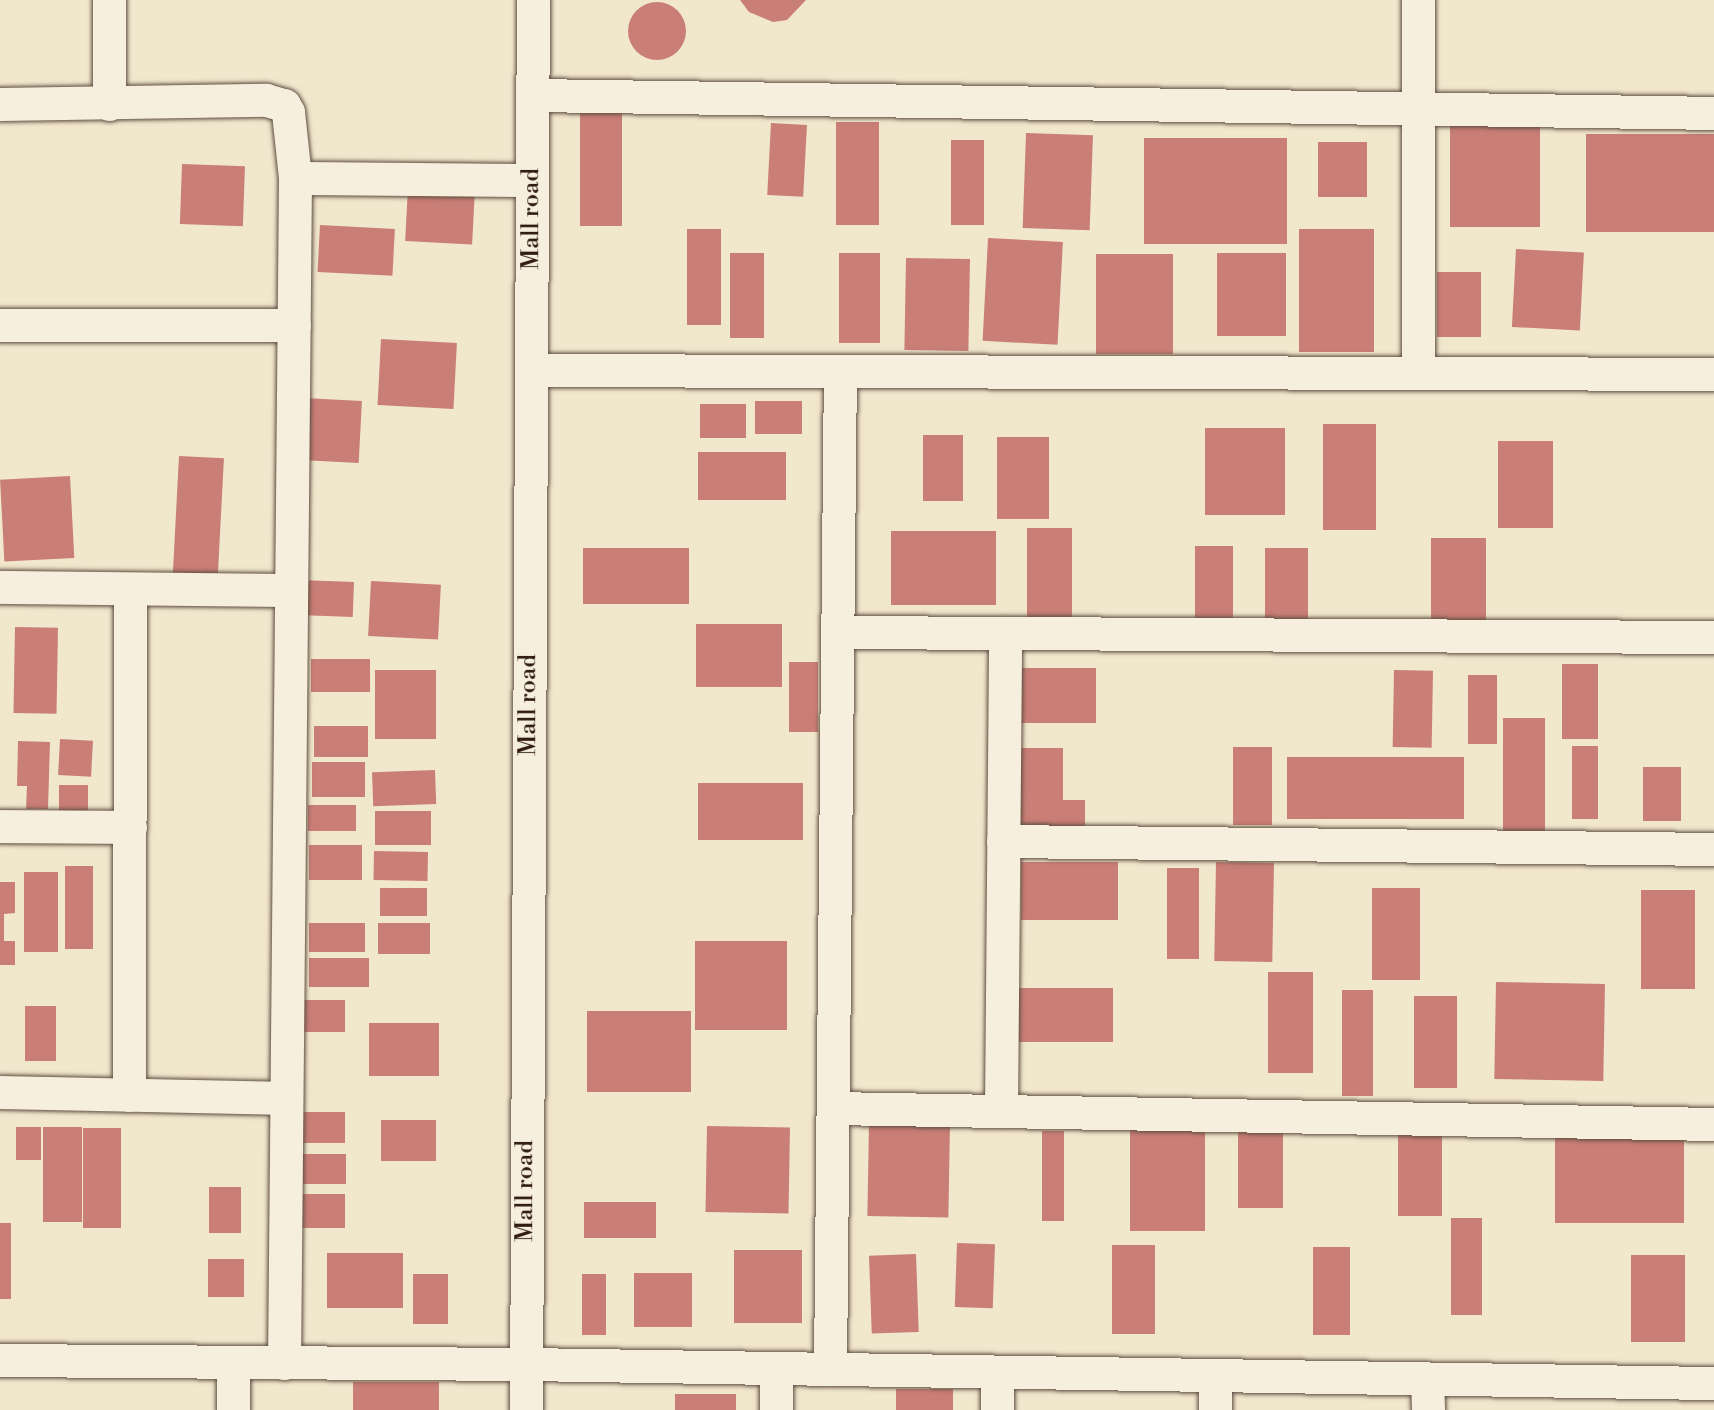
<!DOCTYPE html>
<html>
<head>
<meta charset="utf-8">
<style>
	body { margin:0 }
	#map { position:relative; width:1714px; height:1410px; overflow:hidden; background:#f1e7cd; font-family:"Libre Bodoni",serif }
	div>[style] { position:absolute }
	.building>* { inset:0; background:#c97e76; transform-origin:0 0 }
	.round { border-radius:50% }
	.roads { filter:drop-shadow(0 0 2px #604e41) drop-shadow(0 0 2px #604e41) }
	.minor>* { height:33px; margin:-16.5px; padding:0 16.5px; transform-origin:16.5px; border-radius:16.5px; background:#f6efde }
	span { translate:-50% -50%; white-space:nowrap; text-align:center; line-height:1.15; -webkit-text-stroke:4.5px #f6efde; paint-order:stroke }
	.street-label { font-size:24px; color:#301b12 }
</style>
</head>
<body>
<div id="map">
	<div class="building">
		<div style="clip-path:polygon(740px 0,806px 0,787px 20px,773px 22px,749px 12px)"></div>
		<div class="round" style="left:628px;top:2px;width:58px;height:58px"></div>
		<div style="left:580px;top:103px;width:42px;height:123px"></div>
		<div style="left:879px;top:122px;width:103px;height:43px;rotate:90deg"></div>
		<div style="left:1450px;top:122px;width:90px;height:105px"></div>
		<div style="left:771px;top:123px;width:36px;height:72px;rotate:3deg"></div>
		<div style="left:1026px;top:133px;width:67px;height:95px;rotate:2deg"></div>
		<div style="left:1586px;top:134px;width:128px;height:98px"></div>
		<div style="left:1144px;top:138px;width:143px;height:106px"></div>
		<div style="left:951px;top:140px;width:33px;height:85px"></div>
		<div style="left:1318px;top:142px;width:49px;height:55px"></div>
		<div style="left:182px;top:164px;width:63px;height:60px;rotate:2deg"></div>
		<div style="left:408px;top:187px;width:67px;height:54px;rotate:3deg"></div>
		<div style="left:320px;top:225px;width:75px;height:47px;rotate:3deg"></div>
		<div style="left:687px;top:229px;width:34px;height:96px"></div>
		<div style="left:1299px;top:229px;width:75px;height:123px"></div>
		<div style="left:988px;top:238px;width:75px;height:103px;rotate:3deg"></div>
		<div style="left:1516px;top:249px;width:68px;height:78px;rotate:3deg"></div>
		<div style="left:730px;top:253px;width:34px;height:85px"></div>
		<div style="left:839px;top:253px;width:41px;height:90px"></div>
		<div style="left:1217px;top:253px;width:69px;height:83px"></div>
		<div style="left:1096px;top:254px;width:77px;height:100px"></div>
		<div style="left:906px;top:258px;width:64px;height:92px;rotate:1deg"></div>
		<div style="left:1437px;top:272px;width:44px;height:65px"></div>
		<div style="left:381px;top:339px;width:76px;height:66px;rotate:3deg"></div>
		<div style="left:304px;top:398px;width:58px;height:62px;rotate:3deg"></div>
		<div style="left:755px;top:401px;width:47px;height:33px"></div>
		<div style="left:700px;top:404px;width:46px;height:34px"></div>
		<div style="left:1323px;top:424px;width:53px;height:106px"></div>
		<div style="left:1205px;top:428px;width:80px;height:87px"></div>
		<div style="left:923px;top:435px;width:40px;height:66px"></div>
		<div style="left:1049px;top:437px;width:82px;height:52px;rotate:90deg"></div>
		<div style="left:1498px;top:441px;width:55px;height:87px"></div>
		<div style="left:698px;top:452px;width:88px;height:48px"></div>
		<div style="left:179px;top:456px;width:45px;height:126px;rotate:3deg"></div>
		<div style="left:70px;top:476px;width:82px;height:70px;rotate:87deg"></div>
		<div style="left:1027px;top:528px;width:45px;height:97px"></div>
		<div style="left:891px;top:531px;width:105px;height:74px"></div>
		<div style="left:1431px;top:538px;width:55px;height:93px"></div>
		<div style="left:1195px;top:546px;width:38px;height:73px"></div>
		<div style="left:583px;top:548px;width:106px;height:56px"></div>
		<div style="left:1265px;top:548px;width:43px;height:73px"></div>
		<div style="left:299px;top:580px;width:55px;height:35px;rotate:2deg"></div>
		<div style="left:371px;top:581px;width:70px;height:55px;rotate:3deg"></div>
		<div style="left:696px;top:624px;width:86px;height:63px"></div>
		<div style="left:15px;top:627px;width:43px;height:86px;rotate:1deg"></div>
		<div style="left:311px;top:659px;width:59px;height:33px"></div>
		<div style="left:789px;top:662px;width:29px;height:70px"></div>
		<div style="left:1562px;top:664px;width:36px;height:75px"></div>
		<div style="left:1018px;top:668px;width:78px;height:55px"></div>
		<div style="left:375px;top:670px;width:61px;height:69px"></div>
		<div style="left:1394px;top:670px;width:39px;height:77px;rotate:1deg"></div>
		<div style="left:1468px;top:675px;width:29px;height:69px"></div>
		<div style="left:1545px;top:718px;width:118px;height:42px;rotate:90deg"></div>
		<div style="left:314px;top:726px;width:54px;height:31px"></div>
		<div style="left:60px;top:739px;width:33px;height:36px;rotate:3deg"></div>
		<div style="clip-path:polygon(18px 741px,50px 742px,48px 809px,26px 809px,27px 786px,17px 786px)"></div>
		<div style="left:1572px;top:746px;width:26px;height:73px"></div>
		<div style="left:1233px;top:747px;width:39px;height:78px"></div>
		<div style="clip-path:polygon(1019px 748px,1063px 748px,1063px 800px,1085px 800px,1085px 832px,1020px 832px)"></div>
		<div style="left:1464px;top:757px;width:62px;height:177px;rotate:90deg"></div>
		<div style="left:312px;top:762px;width:53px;height:35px"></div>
		<div style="left:1643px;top:767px;width:38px;height:54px"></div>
		<div style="left:435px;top:770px;width:34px;height:63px;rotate:88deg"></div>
		<div style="left:698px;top:783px;width:105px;height:57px"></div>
		<div style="left:59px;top:785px;width:29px;height:31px"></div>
		<div style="left:356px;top:805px;width:26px;height:48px;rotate:90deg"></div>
		<div style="left:375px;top:811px;width:56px;height:34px"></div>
		<div style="left:362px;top:845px;width:35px;height:53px;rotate:90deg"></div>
		<div style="left:374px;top:851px;width:54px;height:29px;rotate:1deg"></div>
		<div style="left:1021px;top:862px;width:97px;height:58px"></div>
		<div style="left:1216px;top:862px;width:58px;height:99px;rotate:1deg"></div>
		<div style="left:65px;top:866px;width:28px;height:83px"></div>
		<div style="left:1199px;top:868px;width:91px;height:32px;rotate:90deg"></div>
		<div style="left:24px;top:872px;width:34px;height:80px"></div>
		<div style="clip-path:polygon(0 882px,15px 882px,15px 913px,4px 914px,4px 941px,15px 941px,15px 965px,0 965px)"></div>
		<div style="left:380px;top:888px;width:47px;height:28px"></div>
		<div style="left:1372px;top:888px;width:48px;height:92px"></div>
		<div style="left:1641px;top:890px;width:54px;height:99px"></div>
		<div style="left:309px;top:923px;width:56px;height:29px"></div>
		<div style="left:378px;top:923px;width:52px;height:31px"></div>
		<div style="left:695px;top:941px;width:92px;height:89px"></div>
		<div style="left:309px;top:958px;width:60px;height:29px"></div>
		<div style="left:1268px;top:972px;width:45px;height:101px"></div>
		<div style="left:1496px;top:982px;width:109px;height:97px;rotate:1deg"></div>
		<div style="left:1018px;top:988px;width:95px;height:54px"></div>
		<div style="left:1342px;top:990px;width:31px;height:106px"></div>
		<div style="left:1414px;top:996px;width:43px;height:92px"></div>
		<div style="left:294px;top:1000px;width:51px;height:32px"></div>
		<div style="left:25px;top:1006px;width:31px;height:55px"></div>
		<div style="left:587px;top:1011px;width:104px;height:81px"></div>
		<div style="left:369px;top:1023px;width:70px;height:53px"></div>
		<div style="left:294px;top:1112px;width:51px;height:31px"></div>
		<div style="left:381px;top:1120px;width:55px;height:41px"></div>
		<div style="left:1238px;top:1121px;width:45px;height:87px"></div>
		<div style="left:869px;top:1123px;width:81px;height:93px;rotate:1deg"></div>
		<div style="left:707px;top:1126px;width:83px;height:86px;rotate:1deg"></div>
		<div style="left:16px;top:1127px;width:25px;height:33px"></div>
		<div style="left:43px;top:1127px;width:39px;height:95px"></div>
		<div style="left:121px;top:1128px;width:100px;height:38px;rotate:90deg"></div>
		<div style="left:1130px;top:1130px;width:75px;height:101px"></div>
		<div style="left:1042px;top:1131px;width:22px;height:90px"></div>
		<div style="left:1398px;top:1132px;width:44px;height:84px"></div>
		<div style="left:1555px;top:1137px;width:129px;height:86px"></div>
		<div style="left:290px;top:1154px;width:56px;height:30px"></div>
		<div style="left:209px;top:1187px;width:32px;height:46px"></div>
		<div style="left:292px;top:1194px;width:53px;height:34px"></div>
		<div style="left:584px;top:1202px;width:72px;height:36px"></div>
		<div style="left:1451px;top:1218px;width:31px;height:97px"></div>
		<div style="left:0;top:1223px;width:11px;height:76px"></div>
		<div style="left:957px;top:1243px;width:38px;height:64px;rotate:2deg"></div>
		<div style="left:1112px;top:1245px;width:43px;height:89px"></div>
		<div style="left:1313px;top:1247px;width:37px;height:88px"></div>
		<div style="left:734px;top:1250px;width:68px;height:73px"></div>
		<div style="left:327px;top:1253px;width:76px;height:55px"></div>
		<div style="left:916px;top:1254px;width:78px;height:47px;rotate:88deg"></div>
		<div style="left:1631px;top:1255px;width:54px;height:87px"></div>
		<div style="left:208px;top:1259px;width:36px;height:38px"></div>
		<div style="left:634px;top:1273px;width:58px;height:54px"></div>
		<div style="left:413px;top:1274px;width:35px;height:50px"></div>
		<div style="left:582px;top:1274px;width:24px;height:61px"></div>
		<div style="left:353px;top:1382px;width:86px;height:28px"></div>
		<div style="left:896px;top:1389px;width:57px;height:21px"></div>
		<div style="left:675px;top:1394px;width:61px;height:16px"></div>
	</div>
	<div class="roads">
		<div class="minor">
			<div style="left:1418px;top:0;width:373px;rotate:90deg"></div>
			<div style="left:533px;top:95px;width:1181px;rotate:0.87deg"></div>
			<div style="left:0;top:104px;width:266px;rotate:-0.9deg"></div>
			<div style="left:266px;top:100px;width:19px;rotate:16deg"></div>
			<div style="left:284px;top:105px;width:8px;rotate:60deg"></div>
			<div style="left:288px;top:112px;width:66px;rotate:83.9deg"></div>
			<div style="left:295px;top:178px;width:1185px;rotate:90.53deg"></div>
			<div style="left:109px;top:104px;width:104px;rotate:-90deg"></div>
			<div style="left:295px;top:178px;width:237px;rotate:0.5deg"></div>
			<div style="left:0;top:325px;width:294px"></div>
			<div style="left:531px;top:370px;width:1183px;rotate:0.19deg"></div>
			<div style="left:0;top:587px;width:291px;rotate:0.6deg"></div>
			<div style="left:838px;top:632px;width:876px;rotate:0.33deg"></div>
			<div style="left:0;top:826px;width:130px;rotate:0.4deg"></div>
			<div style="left:1003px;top:841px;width:711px;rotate:0.64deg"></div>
			<div style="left:0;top:1092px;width:286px;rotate:1.2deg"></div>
			<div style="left:129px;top:1095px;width:505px;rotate:-89.89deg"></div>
			<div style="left:833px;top:1108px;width:881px;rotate:1.04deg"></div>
			<div style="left:1001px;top:1111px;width:478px;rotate:-89.5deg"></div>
			<div style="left:0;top:1360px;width:526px;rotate:0.44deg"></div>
			<div style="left:526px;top:1364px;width:1188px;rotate:0.92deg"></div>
			<div style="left:233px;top:1362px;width:48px;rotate:90deg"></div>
			<div style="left:776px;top:1368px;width:42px;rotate:90deg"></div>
			<div style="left:830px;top:1369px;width:998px;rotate:-89.43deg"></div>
			<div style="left:1427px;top:1379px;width:31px;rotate:88deg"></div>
			<div style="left:526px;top:1410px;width:1410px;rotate:-89.72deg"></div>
			<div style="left:997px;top:1410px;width:38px;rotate:-90deg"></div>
			<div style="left:1215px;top:1410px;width:35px;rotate:-90deg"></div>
		</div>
	</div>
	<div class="street-label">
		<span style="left:532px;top:219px;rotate:-90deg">Mall road</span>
		<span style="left:529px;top:705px;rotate:-90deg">Mall road</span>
		<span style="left:526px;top:1191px;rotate:-90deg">Mall road</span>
	</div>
</div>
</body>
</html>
